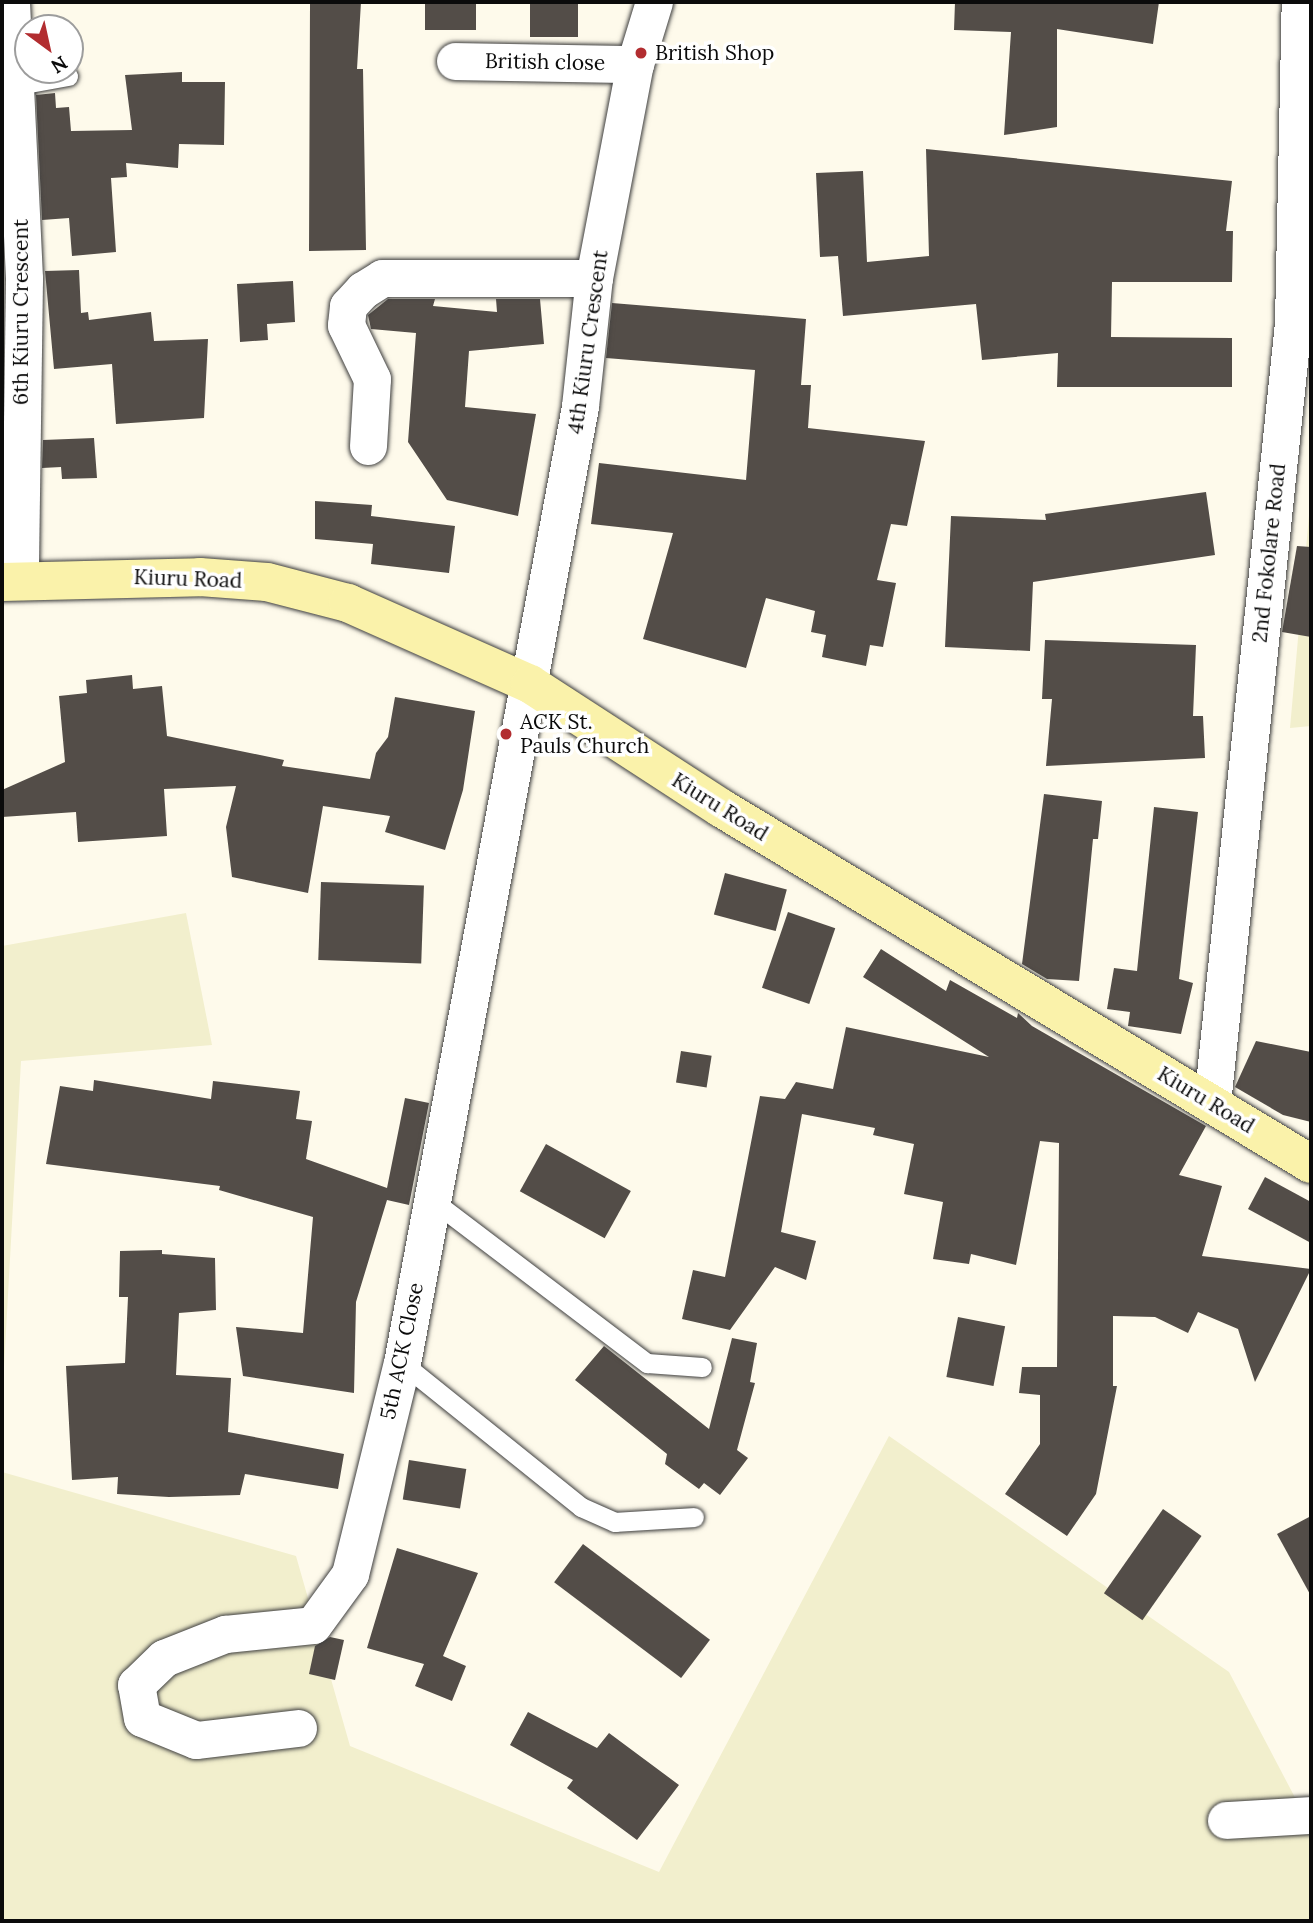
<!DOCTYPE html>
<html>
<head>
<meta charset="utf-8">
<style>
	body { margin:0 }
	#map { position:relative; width:1313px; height:1923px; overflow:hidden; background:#fefaeb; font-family:Lora,serif }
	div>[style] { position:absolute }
	.farmland>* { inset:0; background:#f2efcd }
	.building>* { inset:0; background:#534d48; transform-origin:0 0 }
	.roads { filter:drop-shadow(0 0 2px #3e3e3e) drop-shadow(0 0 2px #3e3e3e) }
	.lane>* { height:19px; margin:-9.5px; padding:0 9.5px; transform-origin:9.5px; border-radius:9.5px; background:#fff }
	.street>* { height:37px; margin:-18.5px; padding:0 18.5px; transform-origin:18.5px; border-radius:18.5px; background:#fff }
	.secondary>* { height:38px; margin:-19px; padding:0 19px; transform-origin:19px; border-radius:19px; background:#faf2aa }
	.dots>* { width:19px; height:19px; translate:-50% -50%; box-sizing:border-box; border:4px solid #fff; border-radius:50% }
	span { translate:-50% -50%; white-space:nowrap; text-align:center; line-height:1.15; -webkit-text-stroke:7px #fff; paint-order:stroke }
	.poi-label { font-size:21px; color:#0b0b0b }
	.left { translate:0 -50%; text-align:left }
	.street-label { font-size:21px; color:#0b0b0b }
	.frame { position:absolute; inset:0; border:4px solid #0b0b0b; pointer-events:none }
	.north { position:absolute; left:14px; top:14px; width:70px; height:70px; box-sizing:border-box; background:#fff; border:2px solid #9d9d9d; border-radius:50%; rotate:147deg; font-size:19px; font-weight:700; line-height:28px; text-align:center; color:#0b0b0b }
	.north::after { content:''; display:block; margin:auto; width:24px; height:32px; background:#b22d30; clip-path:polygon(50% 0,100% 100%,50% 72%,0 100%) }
</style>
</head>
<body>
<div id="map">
	<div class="farmland">
		<div style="clip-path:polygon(1311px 493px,1311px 726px,1290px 728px)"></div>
		<div style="clip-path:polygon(186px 913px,212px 1045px,21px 1061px,2px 1403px,2px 946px)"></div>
		<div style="clip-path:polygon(889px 1436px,1229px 1672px,1311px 1828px,1311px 1921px,2px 1921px,2px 1472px,296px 1556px,350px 1746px,659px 1872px)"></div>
	</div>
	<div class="building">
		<div style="clip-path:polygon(310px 2px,361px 2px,357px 69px,363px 69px,366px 250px,309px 251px)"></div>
		<div style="left:425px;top:2px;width:51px;height:28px"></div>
		<div style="left:530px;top:2px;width:48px;height:35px"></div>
		<div style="clip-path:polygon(955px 2px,1159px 2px,1153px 44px,1057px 29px,1057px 127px,1004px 135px,1011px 32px,954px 30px)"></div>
		<div style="clip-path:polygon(182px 72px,182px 82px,225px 82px,224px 145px,179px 144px,178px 168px,126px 163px,127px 177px,111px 178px,116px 252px,72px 256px,69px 218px,42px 220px,36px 95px,55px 93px,56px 108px,69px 107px,71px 131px,132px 130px,125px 75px)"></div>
		<div style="clip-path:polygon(926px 149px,1232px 181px,1226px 231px,1233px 231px,1232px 282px,1112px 282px,1111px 337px,1232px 338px,1232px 387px,1057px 387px,1058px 353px,982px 360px,976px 304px,843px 316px,838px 256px,820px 257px,816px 173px,863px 171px,867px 262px,929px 256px)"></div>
		<div style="clip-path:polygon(79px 270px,81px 313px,88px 312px,89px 320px,151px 312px,154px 341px,208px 339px,204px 418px,116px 424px,112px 364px,54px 369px,45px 271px)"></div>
		<div style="clip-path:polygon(293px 281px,295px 322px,267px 324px,268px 340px,240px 342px,237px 284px)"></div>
		<div style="clip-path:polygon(388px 299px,435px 299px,433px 306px,497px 312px,496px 299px,540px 299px,544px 344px,469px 351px,465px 407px,536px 414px,518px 516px,447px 500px,408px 442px,416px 333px,371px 329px,368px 315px)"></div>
		<div style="clip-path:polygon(612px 303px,806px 319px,801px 385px,811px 385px,808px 428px,925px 441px,907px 526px,891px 524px,877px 580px,896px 583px,883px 647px,870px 645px,866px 666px,822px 657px,826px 635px,811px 632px,815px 611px,766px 598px,746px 668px,643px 639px,673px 533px,591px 524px,599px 463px,746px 480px,755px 370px,606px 358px)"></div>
		<div style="clip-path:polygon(94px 438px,97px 478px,62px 479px,61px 467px,42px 468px,43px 440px)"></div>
		<div style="clip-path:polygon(1206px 492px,1215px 555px,1033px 582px,1030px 651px,945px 647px,951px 516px,1046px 520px,1045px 514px)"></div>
		<div style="clip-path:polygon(315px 501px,372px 505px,371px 516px,455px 526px,449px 573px,371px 564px,373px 544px,315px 539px)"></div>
		<div style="clip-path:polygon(1297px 546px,1311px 547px,1311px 637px,1282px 632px)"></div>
		<div style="clip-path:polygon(1045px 640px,1196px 645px,1193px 716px,1203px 716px,1205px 758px,1046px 766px,1052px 699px,1042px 699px)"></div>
		<div style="clip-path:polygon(132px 675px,133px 689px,162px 686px,167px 736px,284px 760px,282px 766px,370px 779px,376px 753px,388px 737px,395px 697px,475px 711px,463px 790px,445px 850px,385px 832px,390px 816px,323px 806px,308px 893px,232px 877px,226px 827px,236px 786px,164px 789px,167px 836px,78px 842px,76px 812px,2px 817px,2px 790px,65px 762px,59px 696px,87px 693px,86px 680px)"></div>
		<div style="clip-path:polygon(1044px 794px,1102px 801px,1098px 839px,1093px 839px,1079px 981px,1047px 979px,1022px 964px)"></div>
		<div style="clip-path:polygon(1154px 807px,1198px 812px,1179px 979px,1193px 983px,1181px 1034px,1128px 1026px,1130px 1012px,1107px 1009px,1114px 968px,1137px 971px)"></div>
		<div style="left:725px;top:873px;width:64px;height:43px;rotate:15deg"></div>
		<div style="left:321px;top:882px;width:103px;height:78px;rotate:2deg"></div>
		<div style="left:788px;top:912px;width:50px;height:80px;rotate:19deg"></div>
		<div style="clip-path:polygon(881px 949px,946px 991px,950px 980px,1017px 1018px,1018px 1013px,1032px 1026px,1206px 1126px,1179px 1175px,1222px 1186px,1202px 1256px,1311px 1269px,1255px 1382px,1238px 1329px,1198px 1312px,1188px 1333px,1155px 1317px,1113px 1316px,1113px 1386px,1117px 1386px,1096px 1494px,1067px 1536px,1005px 1494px,1040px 1444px,1040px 1395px,1019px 1393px,1022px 1367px,1057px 1367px,1059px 1143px,1040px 1141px,1016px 1265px,971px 1254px,969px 1264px,933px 1259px,943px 1202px,904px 1194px,914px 1144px,873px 1135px,875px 1128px,802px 1114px,781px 1232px,816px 1241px,806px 1280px,775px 1267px,730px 1330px,682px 1319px,693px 1270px,725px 1277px,760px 1096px,785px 1099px,796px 1082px,833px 1089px,846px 1027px,989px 1057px,863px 977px)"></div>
		<div style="clip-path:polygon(1256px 1041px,1311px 1052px,1311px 1122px,1283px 1115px,1235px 1087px)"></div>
		<div style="left:681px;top:1051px;width:31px;height:32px;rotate:9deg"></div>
		<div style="clip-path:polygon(94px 1080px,211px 1099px,213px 1081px,300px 1091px,296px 1119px,312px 1121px,306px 1159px,387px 1188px,405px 1098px,429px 1103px,409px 1205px,387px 1200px,356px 1302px,354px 1393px,243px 1376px,236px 1327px,303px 1333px,313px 1217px,219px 1190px,220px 1186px,46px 1164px,60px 1086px,93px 1091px)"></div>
		<div style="left:546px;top:1144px;width:97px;height:54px;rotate:29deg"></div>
		<div style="clip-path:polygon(1265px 1177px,1311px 1202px,1311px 1243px,1248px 1209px)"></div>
		<div style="clip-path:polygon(162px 1250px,162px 1254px,215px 1258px,216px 1310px,179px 1313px,176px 1375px,231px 1378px,228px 1432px,344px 1454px,338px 1489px,245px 1474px,240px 1495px,169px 1497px,117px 1494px,118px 1477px,72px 1480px,66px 1366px,125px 1363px,128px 1297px,119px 1297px,120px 1251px)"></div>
		<div style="left:958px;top:1317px;width:48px;height:61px;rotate:11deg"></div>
		<div style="clip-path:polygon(732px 1338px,757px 1343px,750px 1382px,755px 1383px,737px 1450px,748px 1458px,720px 1495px,704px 1483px,699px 1489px,665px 1464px,667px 1454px,575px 1380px,604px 1346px,709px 1429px)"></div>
		<div style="left:409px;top:1460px;width:58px;height:40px;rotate:9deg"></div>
		<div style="left:1163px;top:1509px;width:47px;height:103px;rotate:35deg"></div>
		<div style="clip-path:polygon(1311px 1516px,1311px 1596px,1277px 1534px)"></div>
		<div style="left:583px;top:1544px;width:159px;height:48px;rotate:37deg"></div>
		<div style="clip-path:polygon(397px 1548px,478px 1573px,443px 1656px,466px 1666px,452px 1701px,415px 1686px,424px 1664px,367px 1648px)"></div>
		<div style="clip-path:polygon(330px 1637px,344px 1640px,335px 1680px,309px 1674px,315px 1646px)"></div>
		<div style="clip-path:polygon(528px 1712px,597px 1748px,609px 1733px,679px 1785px,637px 1840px,567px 1788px,573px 1780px,510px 1745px)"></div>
	</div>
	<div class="roads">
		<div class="lane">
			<div style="left:13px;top:86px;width:56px;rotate:-10.3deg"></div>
			<div style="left:432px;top:1200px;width:270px;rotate:37.2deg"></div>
			<div style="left:647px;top:1363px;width:55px;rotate:4.2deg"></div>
			<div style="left:402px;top:1363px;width:230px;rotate:38.8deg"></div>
			<div style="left:581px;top:1507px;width:37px;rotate:24deg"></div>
			<div style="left:615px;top:1522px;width:79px;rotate:-3.6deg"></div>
		</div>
		<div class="street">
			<div style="left:11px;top:2px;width:277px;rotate:87.3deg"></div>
			<div style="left:24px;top:279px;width:302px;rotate:90.8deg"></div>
			<div style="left:455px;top:61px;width:180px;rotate:1deg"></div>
			<div style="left:368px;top:446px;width:67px;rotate:-86.6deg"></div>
			<div style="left:372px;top:379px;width:60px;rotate:-115.7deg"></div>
			<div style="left:346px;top:325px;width:19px;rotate:-84deg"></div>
			<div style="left:348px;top:306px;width:22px;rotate:-47deg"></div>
			<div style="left:363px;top:290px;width:22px;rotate:-32deg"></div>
			<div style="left:382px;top:278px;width:212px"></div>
			<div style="left:1212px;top:1103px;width:784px;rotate:-84.07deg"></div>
			<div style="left:1293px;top:323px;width:321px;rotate:-88.8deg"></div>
			<div style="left:298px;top:1728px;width:103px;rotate:173.3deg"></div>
			<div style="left:196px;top:1740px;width:58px;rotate:-157.8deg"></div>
			<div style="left:142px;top:1718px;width:34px;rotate:-100deg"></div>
			<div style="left:136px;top:1685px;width:39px;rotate:-44deg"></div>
			<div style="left:164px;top:1658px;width:66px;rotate:-21.5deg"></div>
			<div style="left:225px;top:1634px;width:88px;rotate:-5.8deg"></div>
			<div style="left:313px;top:1625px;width:63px;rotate:-54deg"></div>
			<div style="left:350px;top:1574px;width:217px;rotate:-76.2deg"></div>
			<div style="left:402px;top:1363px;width:973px;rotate:-79.46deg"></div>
			<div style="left:580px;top:406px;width:129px;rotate:-83.8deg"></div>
			<div style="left:594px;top:278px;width:218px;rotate:-79.2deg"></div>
			<div style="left:635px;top:64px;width:65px;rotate:-73deg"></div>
			<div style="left:1226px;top:1820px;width:85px;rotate:-3.4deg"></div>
		</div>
		<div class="secondary">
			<div style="left:2px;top:582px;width:198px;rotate:-1.4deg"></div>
			<div style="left:200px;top:577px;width:67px;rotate:4.3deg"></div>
			<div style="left:267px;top:582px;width:84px;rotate:14.5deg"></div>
			<div style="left:348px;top:603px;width:199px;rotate:24deg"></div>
			<div style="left:530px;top:684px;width:228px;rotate:33deg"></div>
			<div style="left:721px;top:808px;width:689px;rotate:31.11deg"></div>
		</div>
	</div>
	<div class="dots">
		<div style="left:641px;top:53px;background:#b22d30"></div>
		<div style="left:506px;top:734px;background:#b22d30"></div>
	</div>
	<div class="poi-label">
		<span class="left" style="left:655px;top:53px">British Shop</span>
		<span class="left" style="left:520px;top:734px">ACK St.<br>Pauls Church</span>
	</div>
	<div class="street-label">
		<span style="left:545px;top:62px;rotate:1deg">British close</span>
		<span style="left:21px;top:312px;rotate:-90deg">6th Kiuru Crescent</span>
		<span style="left:588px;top:342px;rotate:-82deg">4th Kiuru Crescent</span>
		<span style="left:1269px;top:553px;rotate:-84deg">2nd Fokolare Road</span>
		<span style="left:188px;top:579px;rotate:2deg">Kiuru Road</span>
		<span style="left:720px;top:807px;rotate:32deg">Kiuru Road</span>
		<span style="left:1206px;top:1100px;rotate:31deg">Kiuru Road</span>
		<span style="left:402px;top:1351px;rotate:-78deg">5th ACK Close</span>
	</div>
	<div class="frame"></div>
	<div class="north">N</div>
</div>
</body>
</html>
